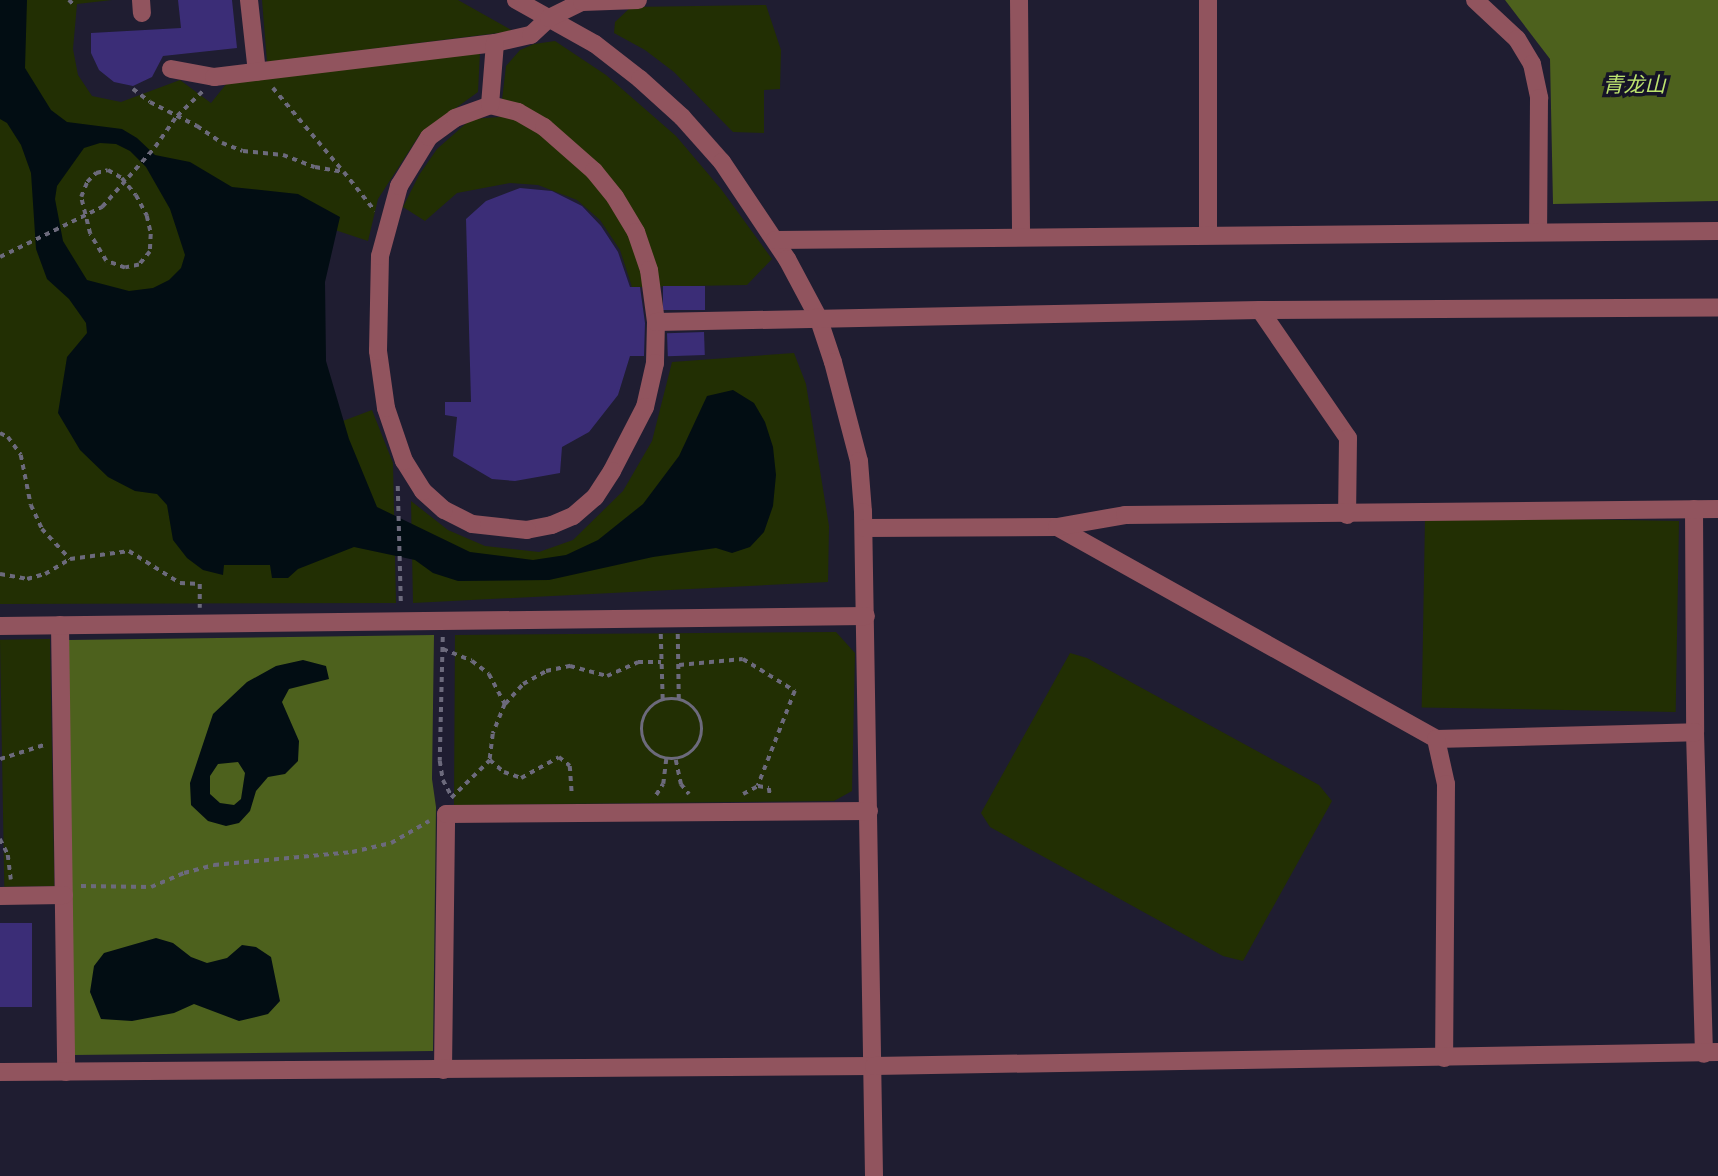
<!DOCTYPE html>
<html>
<head>
<meta charset="utf-8">
<style>
	body { margin:0 }
	#map { position:relative; width:1718px; height:1176px; overflow:hidden; background:#1f1d31; font-family:"Noto Serif","Noto Sans SC",serif }
	div>[style] { position:absolute }
	.green>* { inset:0; background:#222f03; transform-origin:0 0 }
	.forest>* { inset:0; background:#4d611d }
	.water>* { inset:0; background:#020d13 }
	.building>* { inset:0; background:#3b2d77; transform-origin:0 0 }
	.path>* { height:3.5px; margin-top:-1.75px; transform-origin:0; background:repeating-linear-gradient(90deg,#6c6a7c 0 5px,transparent 0 10px) }
	.path>.ring { margin:-1.75px; padding:0; box-sizing:content-box; background:none; border:3.5px solid #6c6a7c; border-radius:50% }
	.minor>* { height:18px; margin:-9px; padding:0 9px; transform-origin:9px; border-radius:9px; background:#91545e }
	span { translate:-50% -50%; white-space:nowrap; text-align:center; line-height:1.15; -webkit-text-stroke:7px #151327; paint-order:stroke }
	.park-label { font-size:21px; color:#bde46f; font-style:italic }
</style>
</head>
<body>
<div id="map">
	<div class="green">
		<div style="clip-path:polygon(22px 0,112px 0,77px 4px,73px 49px,78px 75px,92px 96px,121px 102px,180px 80px,211px 103px,227px 83px,480px 52px,478px 92px,420px 134px,378px 199px,368px 241px,332px 229px,315px 322px,340px 422px,372px 410px,393px 463px,396px 603px,0 604px,0 92px)"></div>
		<div style="clip-path:polygon(262px 0,458px 0,513px 31px,267px 62px)"></div>
		<div style="clip-path:polygon(766px 5px,781px 50px,780px 89px,764px 90px,764px 133px,733px 132px,674px 72px,645px 50px,614px 33px,615px 22px,631px 7px)"></div>
		<div style="clip-path:polygon(555px 41px,606px 75px,676px 136px,721px 189px,772px 259px,747px 285px,632px 287px,620px 250px,600px 220px,577px 200px,538px 185px,510px 183px,457px 193px,425px 221px,403px 207px,419px 175px,437px 149px,471px 119px,500px 117px,506px 66px,520px 50px,534px 44px)"></div>
		<div style="clip-path:polygon(794px 353px,806px 384px,829px 526px,828px 582px,413px 603px,411px 501px,448px 530px,485px 546px,539px 552px,573px 540px,623px 491px,652px 441px,672px 362px)"></div>
		<div style="left:1679px;top:521px;width:191px;height:254px;rotate:91deg"></div>
		<div style="clip-path:polygon(836px 632px,855px 653px,852px 791px,834px 801px,454px 805px,455px 635px)"></div>
		<div style="left:50px;top:639px;width:247px;height:50px;rotate:89deg"></div>
		<div style="clip-path:polygon(1070px 653px,1087px 658px,1319px 785px,1332px 801px,1243px 961px,1223px 956px,990px 827px,981px 813px)"></div>
	</div>
	<div class="forest">
		<div style="clip-path:polygon(1505px 0,1718px 0,1718px 201px,1553px 204px,1550px 59px)"></div>
		<div style="clip-path:polygon(434px 635px,432px 779px,436px 807px,433px 1051px,73px 1055px,68px 640px)"></div>
	</div>
	<div class="water">
		<div style="clip-path:polygon(evenodd,0 0,27px 0,25px 68px,51px 110px,67px 122px,122px 129px,137px 138px,155px 155px,190px 162px,232px 187px,298px 194px,340px 217px,325px 282px,326px 361px,349px 439px,377px 507px,470px 552px,533px 560px,566px 555px,598px 540px,643px 504px,679px 456px,707px 396px,733px 390px,754px 403px,765px 422px,773px 447px,776px 475px,773px 506px,764px 532px,750px 547px,732px 553px,716px 548px,653px 557px,549px 580px,458px 581px,433px 573px,415px 560px,354px 547px,298px 569px,288px 578px,272px 578px,270px 565px,224px 565px,223px 575px,203px 570px,187px 558px,173px 540px,167px 505px,157px 494px,135px 491px,108px 477px,80px 450px,58px 413px,67px 357px,87px 333px,86px 323px,69px 299px,47px 279px,36px 249px,31px 173px,21px 145px,7px 123px,0 119px,0 0,100px 143px,116px 144px,130px 151px,146px 167px,170px 209px,185px 255px,181px 268px,169px 280px,153px 288px,129px 291px,87px 280px,63px 241px,55px 199px,57px 186px,84px 148px,100px 143px)"></div>
		<div style="clip-path:polygon(evenodd,303px 660px,326px 666px,329px 679px,289px 689px,282px 702px,299px 741px,298px 761px,285px 774px,268px 777px,256px 791px,250px 811px,239px 823px,226px 826px,208px 821px,191px 805px,190px 783px,213px 714px,247px 682px,276px 666px,303px 660px,238px 762px,245px 773px,241px 799px,234px 805px,220px 803px,210px 794px,210px 776px,218px 764px,238px 762px)"></div>
		<div style="clip-path:polygon(156px 938px,173px 943px,191px 957px,207px 963px,227px 958px,242px 945px,256px 947px,271px 957px,280px 1001px,268px 1014px,239px 1021px,194px 1004px,174px 1013px,132px 1021px,101px 1019px,90px 992px,94px 966px,104px 953px)"></div>
	</div>
	<div class="building">
		<div style="clip-path:polygon(178px 0,232px 0,237px 48px,163px 56px,152px 77px,133px 86px,114px 82px,99px 70px,91px 53px,91px 33px,181px 28px)"></div>
		<div style="clip-path:polygon(520px 188px,552px 191px,582px 206px,601px 226px,618px 252px,630px 287px,640px 287px,645px 323px,644px 356px,630px 356px,618px 395px,589px 432px,562px 447px,560px 473px,515px 481px,492px 479px,453px 456px,457px 417px,445px 415px,445px 402px,471px 402px,466px 219px,486px 201px)"></div>
		<div style="left:663px;top:286px;width:42px;height:24px"></div>
		<div style="left:704px;top:332px;width:23px;height:37px;rotate:88deg"></div>
		<div style="left:32px;top:923px;width:84px;height:32px;rotate:90deg"></div>
	</div>
	<div class="path">
		<div style="left:69px;top:0;width:8px;rotate:45deg"></div>
		<div style="left:273px;top:88px;width:109px;rotate:49.9deg"></div>
		<div style="left:133px;top:89px;width:21px;rotate:37deg"></div>
		<div style="left:150px;top:102px;width:53px;rotate:27.1deg"></div>
		<div style="left:197px;top:126px;width:30px;rotate:34deg"></div>
		<div style="left:222px;top:143px;width:22px;rotate:21deg"></div>
		<div style="left:243px;top:151px;width:40px;rotate:5.7deg"></div>
		<div style="left:283px;top:155px;width:34px;rotate:21deg"></div>
		<div style="left:315px;top:167px;width:29px;rotate:10deg"></div>
		<div style="left:344px;top:172px;width:50px;rotate:51.5deg"></div>
		<div style="left:108px;top:170px;width:16px;rotate:30deg"></div>
		<div style="left:122px;top:178px;width:22px;rotate:51deg"></div>
		<div style="left:136px;top:195px;width:24px;rotate:62deg"></div>
		<div style="left:147px;top:216px;width:18px;rotate:77deg"></div>
		<div style="left:151px;top:234px;width:18px;rotate:93deg"></div>
		<div style="left:150px;top:252px;width:17px;rotate:130deg"></div>
		<div style="left:139px;top:265px;width:14px;rotate:168deg"></div>
		<div style="left:125px;top:268px;width:20px;rotate:-160deg"></div>
		<div style="left:106px;top:261px;width:31px;rotate:-121deg"></div>
		<div style="left:90px;top:234px;width:38px;rotate:-104deg"></div>
		<div style="left:81px;top:197px;width:16px;rotate:-68deg"></div>
		<div style="left:87px;top:182px;width:13px;rotate:-45deg"></div>
		<div style="left:96px;top:173px;width:12px;rotate:-14deg"></div>
		<div style="left:0;top:257px;width:114px;rotate:-26.1deg"></div>
		<div style="left:102px;top:207px;width:80px;rotate:-48.5deg"></div>
		<div style="left:155px;top:147px;width:38px;rotate:-55deg"></div>
		<div style="left:177px;top:116px;width:36px;rotate:-44deg"></div>
		<div style="left:0;top:433px;width:9px;rotate:27deg"></div>
		<div style="left:8px;top:437px;width:22px;rotate:54deg"></div>
		<div style="left:21px;top:455px;width:51px;rotate:78.7deg"></div>
		<div style="left:31px;top:505px;width:26px;rotate:65deg"></div>
		<div style="left:42px;top:529px;width:41px;rotate:47deg"></div>
		<div style="left:398px;top:486px;width:118px;rotate:88.5deg"></div>
		<div style="left:0;top:574px;width:27px;rotate:10deg"></div>
		<div style="left:27px;top:579px;width:19px;rotate:-16deg"></div>
		<div style="left:45px;top:574px;width:29px;rotate:-31deg"></div>
		<div style="left:70px;top:559px;width:60px;rotate:-7.7deg"></div>
		<div style="left:129px;top:551px;width:60px;rotate:32.1deg"></div>
		<div style="left:180px;top:583px;width:20px;rotate:3deg"></div>
		<div style="left:200px;top:584px;width:24px;rotate:90deg"></div>
		<div style="left:661px;top:634px;width:66px;rotate:88.3deg"></div>
		<div style="left:678px;top:634px;width:65px;rotate:89.1deg"></div>
		<div style="left:443px;top:637px;width:124px;rotate:91.4deg"></div>
		<div style="left:440px;top:761px;width:19px;rotate:81deg"></div>
		<div style="left:443px;top:780px;width:19px;rotate:62deg"></div>
		<div style="left:443px;top:649px;width:31px;rotate:22deg"></div>
		<div style="left:472px;top:661px;width:21px;rotate:37deg"></div>
		<div style="left:489px;top:674px;width:34px;rotate:62deg"></div>
		<div style="left:505px;top:704px;width:27px;rotate:-48deg"></div>
		<div style="left:523px;top:684px;width:26px;rotate:-29deg"></div>
		<div style="left:546px;top:671px;width:25px;rotate:-12deg"></div>
		<div style="left:570px;top:666px;width:38px;rotate:15deg"></div>
		<div style="left:607px;top:676px;width:34px;rotate:-24deg"></div>
		<div style="left:638px;top:662px;width:23px"></div>
		<div style="left:679px;top:665px;width:64px;rotate:-5.4deg"></div>
		<div style="left:743px;top:659px;width:61px;rotate:31.6deg"></div>
		<div style="left:795px;top:691px;width:102px;rotate:111.3deg"></div>
		<div class="ring" style="left:642px;top:699px;width:56.5px;height:56.5px"></div>
		<div style="left:505px;top:704px;width:32px;rotate:112deg"></div>
		<div style="left:493px;top:734px;width:26px;rotate:97deg"></div>
		<div style="left:490px;top:760px;width:18px;rotate:41deg"></div>
		<div style="left:504px;top:772px;width:18px;rotate:19deg"></div>
		<div style="left:521px;top:778px;width:43px;rotate:-28.9deg"></div>
		<div style="left:559px;top:757px;width:14px;rotate:39deg"></div>
		<div style="left:570px;top:766px;width:30px;rotate:86deg"></div>
		<div style="left:0;top:759px;width:46px;rotate:-17.7deg"></div>
		<div style="left:676px;top:760px;width:25px;rotate:78deg"></div>
		<div style="left:681px;top:784px;width:13px;rotate:51deg"></div>
		<div style="left:743px;top:794px;width:17px;rotate:-28deg"></div>
		<div style="left:758px;top:786px;width:11px;rotate:10deg"></div>
		<div style="left:769px;top:788px;width:6px;rotate:81deg"></div>
		<div style="left:656px;top:795px;width:13px;rotate:-58deg"></div>
		<div style="left:663px;top:784px;width:25px;rotate:-83deg"></div>
		<div style="left:451px;top:798px;width:54px;rotate:-44.3deg"></div>
		<div style="left:0;top:839px;width:18px;rotate:63deg"></div>
		<div style="left:8px;top:855px;width:25px;rotate:83deg"></div>
		<div style="left:81px;top:886px;width:70px;rotate:0.8deg"></div>
		<div style="left:151px;top:887px;width:36px;rotate:-23deg"></div>
		<div style="left:184px;top:873px;width:31px;rotate:-15deg"></div>
		<div style="left:214px;top:865px;width:139px;rotate:-5.4deg"></div>
		<div style="left:352px;top:852px;width:40px;rotate:-13deg"></div>
		<div style="left:391px;top:843px;width:44px;rotate:-30.1deg"></div>
	</div>
	<div class="minor">
		<div style="left:141px;top:0;width:13px;rotate:86deg"></div>
		<div style="left:249px;top:0;width:72px;rotate:83.7deg"></div>
		<div style="left:516px;top:0;width:90px;rotate:29.1deg"></div>
		<div style="left:595px;top:44px;width:57px;rotate:37.9deg"></div>
		<div style="left:640px;top:79px;width:57px;rotate:42.1deg"></div>
		<div style="left:682px;top:117px;width:60px;rotate:48.4deg"></div>
		<div style="left:722px;top:162px;width:117px;rotate:56.2deg"></div>
		<div style="left:787px;top:259px;width:66px;rotate:61.9deg"></div>
		<div style="left:818px;top:317px;width:47px;rotate:71.6deg"></div>
		<div style="left:833px;top:362px;width:102px;rotate:75.3deg"></div>
		<div style="left:859px;top:461px;width:51px;rotate:85.5deg"></div>
		<div style="left:863px;top:512px;width:664px;rotate:89.05deg"></div>
		<div style="left:1019px;top:0;width:237px;rotate:89.5deg"></div>
		<div style="left:1208px;top:0;width:235px;rotate:90deg"></div>
		<div style="left:1475px;top:0;width:57px;rotate:42.9deg"></div>
		<div style="left:1517px;top:39px;width:29px;rotate:59deg"></div>
		<div style="left:1532px;top:64px;width:35px;rotate:78deg"></div>
		<div style="left:1539px;top:98px;width:134px;rotate:90.4deg"></div>
		<div style="left:171px;top:69px;width:44px;rotate:10.5deg"></div>
		<div style="left:214px;top:77px;width:283px;rotate:-6.9deg"></div>
		<div style="left:495px;top:43px;width:37px;rotate:-13deg"></div>
		<div style="left:531px;top:35px;width:25px;rotate:-43deg"></div>
		<div style="left:549px;top:18px;width:37px;rotate:-26deg"></div>
		<div style="left:582px;top:2px;width:56px;rotate:-2deg"></div>
		<div style="left:490px;top:105px;width:29px;rotate:14deg"></div>
		<div style="left:518px;top:112px;width:30px;rotate:30deg"></div>
		<div style="left:544px;top:127px;width:67px;rotate:41.3deg"></div>
		<div style="left:594px;top:171px;width:33px;rotate:51deg"></div>
		<div style="left:615px;top:197px;width:41px;rotate:59deg"></div>
		<div style="left:636px;top:232px;width:40px;rotate:71.1deg"></div>
		<div style="left:649px;top:270px;width:52px;rotate:82.3deg"></div>
		<div style="left:656px;top:322px;width:41px;rotate:91.4deg"></div>
		<div style="left:655px;top:363px;width:45px;rotate:102.8deg"></div>
		<div style="left:645px;top:407px;width:72px;rotate:117.3deg"></div>
		<div style="left:612px;top:471px;width:31px;rotate:123deg"></div>
		<div style="left:595px;top:497px;width:29px;rotate:139deg"></div>
		<div style="left:573px;top:516px;width:23px;rotate:157deg"></div>
		<div style="left:552px;top:525px;width:25px;rotate:169deg"></div>
		<div style="left:527px;top:530px;width:55px;rotate:-173.8deg"></div>
		<div style="left:472px;top:524px;width:31px;rotate:-153deg"></div>
		<div style="left:444px;top:510px;width:28px;rotate:-138deg"></div>
		<div style="left:423px;top:491px;width:36px;rotate:-122deg"></div>
		<div style="left:404px;top:461px;width:56px;rotate:-108.8deg"></div>
		<div style="left:386px;top:408px;width:58px;rotate:-98deg"></div>
		<div style="left:378px;top:351px;width:95px;rotate:-88.8deg"></div>
		<div style="left:380px;top:256px;width:73px;rotate:-74.8deg"></div>
		<div style="left:399px;top:186px;width:57px;rotate:-58.5deg"></div>
		<div style="left:429px;top:137px;width:32px;rotate:-36deg"></div>
		<div style="left:455px;top:118px;width:37px;rotate:-20deg"></div>
		<div style="left:490px;top:105px;width:62px;rotate:-85.4deg"></div>
		<div style="left:775px;top:240px;width:943px;rotate:-0.55deg"></div>
		<div style="left:1260px;top:310px;width:155px;rotate:55.5deg"></div>
		<div style="left:1348px;top:438px;width:77px;rotate:90.7deg"></div>
		<div style="left:656px;top:322px;width:604px;rotate:-1.14deg"></div>
		<div style="left:1260px;top:310px;width:458px;rotate:-0.3deg"></div>
		<div style="left:1694px;top:509px;width:223px;rotate:89.7deg"></div>
		<div style="left:1695px;top:732px;width:322px;rotate:88.4deg"></div>
		<div style="left:1057px;top:527px;width:434px;rotate:29.2deg"></div>
		<div style="left:1436px;top:739px;width:259px;rotate:-1.5deg"></div>
		<div style="left:864px;top:528px;width:193px;rotate:-0.3deg"></div>
		<div style="left:1057px;top:527px;width:69px;rotate:-10deg"></div>
		<div style="left:1125px;top:515px;width:593px;rotate:-0.58deg"></div>
		<div style="left:60px;top:625px;width:447px;rotate:89.2deg"></div>
		<div style="left:0;top:626px;width:866px;rotate:-0.66deg"></div>
		<div style="left:1436px;top:739px;width:46px;rotate:77.5deg"></div>
		<div style="left:1446px;top:784px;width:274px;rotate:90.4deg"></div>
		<div style="left:0;top:896px;width:64px;rotate:-0.9deg"></div>
		<div style="left:443px;top:1070px;width:256px;rotate:-89.3deg"></div>
		<div style="left:446px;top:814px;width:423px;rotate:-0.4deg"></div>
		<div style="left:0;top:1072px;width:874px;rotate:-0.39deg"></div>
		<div style="left:874px;top:1066px;width:844px;rotate:-0.95deg"></div>
	</div>
	<div class="park-label">
		<span style="left:1634px;top:84px">青龙山</span>
	</div>
</div>
</body>
</html>
